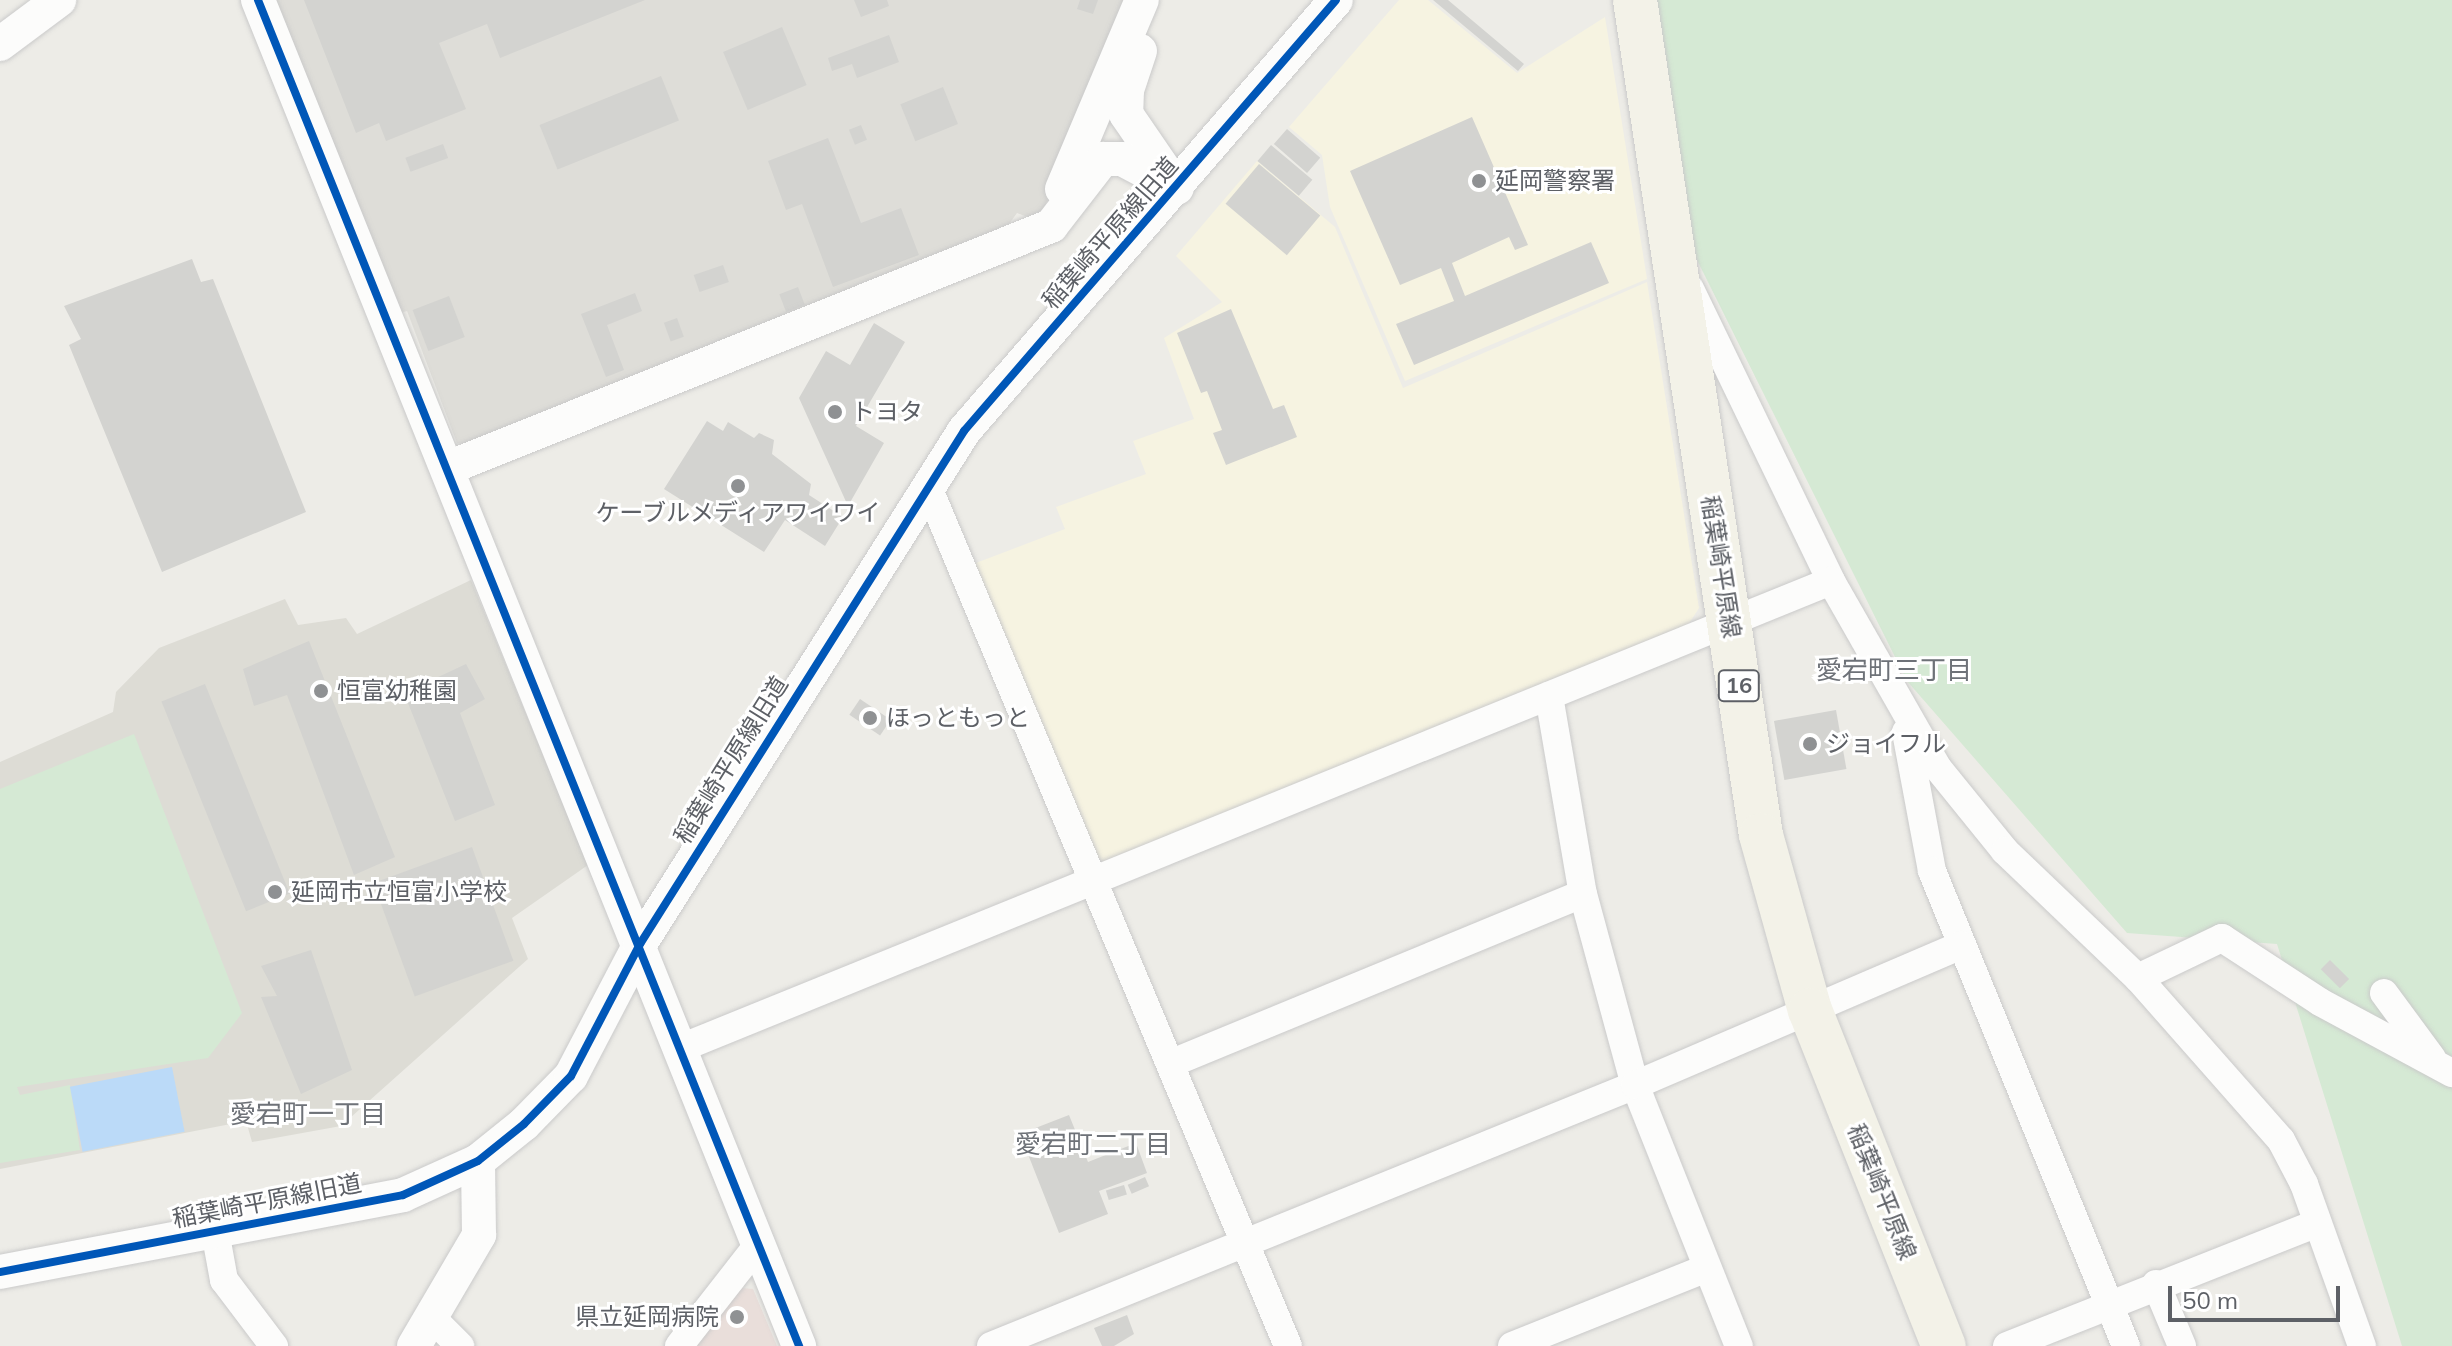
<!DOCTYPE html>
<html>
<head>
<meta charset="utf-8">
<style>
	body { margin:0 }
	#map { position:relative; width:2452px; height:1346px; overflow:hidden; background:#edece7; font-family:Mulish,"Noto Sans JP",sans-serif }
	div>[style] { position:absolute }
	.commercial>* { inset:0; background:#f6f3e1 }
	.industrial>* { inset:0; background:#deddd8 }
	.education>* { inset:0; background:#dddcd5 }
	.medical>* { inset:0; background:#e9deda }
	.green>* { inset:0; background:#d5e9d4 }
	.water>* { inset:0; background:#bbdaf8; transform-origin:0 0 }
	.building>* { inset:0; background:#d3d3d0; transform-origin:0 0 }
	.roads { filter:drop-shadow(0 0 2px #cacaca) drop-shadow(0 0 2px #cacaca) }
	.minor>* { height:28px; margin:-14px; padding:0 14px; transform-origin:14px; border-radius:14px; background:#fcfcfb }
	.tertiary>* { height:34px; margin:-17px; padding:0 17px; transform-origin:17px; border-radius:17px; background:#fcfcfb }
	.primary>* { height:44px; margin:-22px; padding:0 22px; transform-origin:22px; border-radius:22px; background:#f3f2e8 }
	.cycleway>* { height:8px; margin:-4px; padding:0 4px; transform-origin:4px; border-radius:4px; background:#0057b8 }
	.dots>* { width:22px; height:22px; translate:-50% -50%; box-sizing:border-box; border:4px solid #fff; border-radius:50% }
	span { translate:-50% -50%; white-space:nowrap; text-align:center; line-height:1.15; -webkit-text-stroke:6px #fff; paint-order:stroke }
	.shield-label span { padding:2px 6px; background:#fff; border:2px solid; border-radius:6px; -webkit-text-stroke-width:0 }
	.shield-label { font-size:22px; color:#5d6066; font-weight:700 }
	.poi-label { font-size:24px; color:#5d6066 }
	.left { translate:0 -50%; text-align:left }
	.right { translate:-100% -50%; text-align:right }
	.street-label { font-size:24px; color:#5d6066 }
	.neighbourhood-label { font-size:26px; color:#6e7278 }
	.scale { position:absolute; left:2168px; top:1286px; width:172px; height:36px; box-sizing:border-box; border:4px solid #5d6066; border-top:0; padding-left:10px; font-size:24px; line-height:28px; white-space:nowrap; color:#5d6066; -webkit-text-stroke:6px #fff; paint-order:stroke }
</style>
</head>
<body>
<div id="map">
	<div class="commercial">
		<div style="clip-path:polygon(1399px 0,1428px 0,1517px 73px,1605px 17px,1647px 279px,1405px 381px,1330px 207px,1322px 155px,1289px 127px)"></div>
		<div style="clip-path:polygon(1257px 161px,1335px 227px,1403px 388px,1647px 282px,1699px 608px,1688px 625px,1104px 862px,1089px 853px,968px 566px,1065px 529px,1056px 507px,1146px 474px,1133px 441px,1194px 419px,1164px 338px,1222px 302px,1176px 256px)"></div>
	</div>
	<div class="industrial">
		<div style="clip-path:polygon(275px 0,1126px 0,1039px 221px,1017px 213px,1004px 231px,469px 445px,457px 443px,407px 311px,400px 313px)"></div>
	</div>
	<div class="education">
		<div style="clip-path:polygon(471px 580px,588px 865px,512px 918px,528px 959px,341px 1126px,252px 1142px,246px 1121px,0 1169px,0 762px,113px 712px,116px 692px,159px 648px,285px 599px,298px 625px,346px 618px,357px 634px)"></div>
	</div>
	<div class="medical">
		<div style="clip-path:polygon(731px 1287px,753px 1289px,777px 1346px,686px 1346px)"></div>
	</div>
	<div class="green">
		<div style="clip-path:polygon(1655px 0,2452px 0,2452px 1346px,2402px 1346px,2277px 944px,2127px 933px,1907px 681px,1690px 246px)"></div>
		<div style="clip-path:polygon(134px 734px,242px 1013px,208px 1058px,17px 1087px,20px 1095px,70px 1085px,80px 1150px,0 1163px,0 789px)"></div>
	</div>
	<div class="water">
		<div style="left:172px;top:1067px;width:66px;height:104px;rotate:79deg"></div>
	</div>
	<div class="building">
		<div style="clip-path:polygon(304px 0,645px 0,500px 58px,487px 24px,439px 43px,466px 109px,386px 141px,379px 123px,356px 133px)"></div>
		<div style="clip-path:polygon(854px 0,887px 0,889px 6px,861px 17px)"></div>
		<div style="clip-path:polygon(1080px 0,1098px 0,1093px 14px,1077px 9px)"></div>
		<div style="clip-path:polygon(1433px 0,1448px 0,1524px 64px,1518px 71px)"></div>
		<div style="left:782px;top:27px;width:63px;height:64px;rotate:67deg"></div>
		<div style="clip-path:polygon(889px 35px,899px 62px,857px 78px,852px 64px,832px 71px,828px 58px)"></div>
		<div style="left:661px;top:76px;width:48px;height:131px;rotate:68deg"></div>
		<div style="left:943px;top:87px;width:40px;height:46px;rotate:68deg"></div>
		<div style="clip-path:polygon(1472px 117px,1528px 245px,1515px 250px,1509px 237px,1452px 263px,1465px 296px,1591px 242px,1609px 283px,1414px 365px,1396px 324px,1454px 301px,1441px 268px,1400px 285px,1350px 171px)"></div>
		<div style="left:861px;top:125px;width:16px;height:13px;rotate:68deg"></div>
		<div style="left:1287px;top:129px;width:44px;height:20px;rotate:41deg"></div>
		<div style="clip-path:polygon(828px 138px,861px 223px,901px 208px,919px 255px,833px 287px,802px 204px,786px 210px,768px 161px)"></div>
		<div style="left:443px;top:144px;width:15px;height:40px;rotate:70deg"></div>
		<div style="left:1271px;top:145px;width:54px;height:21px;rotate:40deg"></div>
		<div style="left:1259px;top:164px;width:80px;height:52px;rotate:40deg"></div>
		<div style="clip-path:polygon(192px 259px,201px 282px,213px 279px,306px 512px,162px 572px,69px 345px,81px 339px,64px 306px)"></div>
		<div style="left:723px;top:265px;width:18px;height:31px;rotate:71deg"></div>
		<div style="left:798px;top:287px;width:19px;height:20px;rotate:69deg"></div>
		<div style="clip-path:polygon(635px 293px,642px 311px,607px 325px,624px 370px,606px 377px,581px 314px)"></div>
		<div style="left:449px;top:296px;width:44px;height:39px;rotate:69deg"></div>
		<div style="clip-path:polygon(1231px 309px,1273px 409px,1284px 405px,1297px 437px,1226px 465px,1213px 433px,1222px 430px,1207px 391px,1201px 393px,1177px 333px)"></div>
		<div style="left:677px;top:318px;width:20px;height:14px;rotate:70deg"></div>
		<div style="clip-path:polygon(874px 323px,905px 342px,856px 426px,884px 443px,848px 506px,799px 398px,826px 351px,850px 365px)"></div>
		<div style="clip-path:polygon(707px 421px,723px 431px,728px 422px,754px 438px,759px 433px,774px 440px,772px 454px,811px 484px,809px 495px,843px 517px,825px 546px,785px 520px,764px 552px,664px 489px)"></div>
		<div style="clip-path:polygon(309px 641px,395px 857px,354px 875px,287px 695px,254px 706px,243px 669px)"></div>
		<div style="clip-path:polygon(466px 664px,485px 699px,460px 713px,495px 805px,455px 821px,404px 693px)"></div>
		<div style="left:205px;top:684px;width:226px;height:47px;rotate:68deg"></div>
		<div style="left:860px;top:699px;width:37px;height:19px;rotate:34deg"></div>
		<div style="left:1836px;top:710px;width:60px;height:63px;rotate:80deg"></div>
		<div style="left:472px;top:847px;width:121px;height:105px;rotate:70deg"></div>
		<div style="clip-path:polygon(311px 950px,352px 1070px,301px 1094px,261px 997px,277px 996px,261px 966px)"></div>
		<div style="left:2330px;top:960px;width:27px;height:13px;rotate:45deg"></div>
		<div style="clip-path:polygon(1069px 1115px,1088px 1162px,1136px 1143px,1147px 1173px,1099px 1191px,1108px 1214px,1059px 1233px,1020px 1134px)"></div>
		<div style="left:1145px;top:1177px;width:10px;height:19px;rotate:66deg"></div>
		<div style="left:1124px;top:1185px;width:10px;height:19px;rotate:73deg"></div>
		<div style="clip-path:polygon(1127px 1315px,1134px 1334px,1114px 1346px,1102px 1346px,1094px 1328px)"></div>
	</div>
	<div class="roads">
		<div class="minor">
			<div style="left:1690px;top:289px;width:324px;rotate:64.2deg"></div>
			<div style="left:1831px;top:581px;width:214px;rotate:60.3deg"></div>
			<div style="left:1937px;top:767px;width:108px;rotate:51deg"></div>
			<div style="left:2005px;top:851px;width:184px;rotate:43.7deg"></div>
			<div style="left:2138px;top:978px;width:216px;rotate:48.6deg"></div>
			<div style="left:2281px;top:1140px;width:50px;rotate:62.4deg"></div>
			<div style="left:2304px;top:1184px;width:172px;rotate:70.3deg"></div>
			<div style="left:928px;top:487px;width:931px;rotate:67.26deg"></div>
			<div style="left:1549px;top:696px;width:201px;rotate:80.3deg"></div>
			<div style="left:1583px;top:894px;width:198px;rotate:74.8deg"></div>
			<div style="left:1635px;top:1085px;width:281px;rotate:68.3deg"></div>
			<div style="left:1906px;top:732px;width:141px;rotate:79.4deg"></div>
			<div style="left:1932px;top:871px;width:513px;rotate:67.78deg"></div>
			<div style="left:2138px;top:978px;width:93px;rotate:-25.5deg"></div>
			<div style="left:2222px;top:938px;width:117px;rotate:33.1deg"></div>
			<div style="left:2320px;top:1002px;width:150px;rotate:28.3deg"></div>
			<div style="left:2384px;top:993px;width:81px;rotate:53.6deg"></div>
			<div style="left:681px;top:1048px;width:1241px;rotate:-22.1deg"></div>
			<div style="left:1172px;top:1063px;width:444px;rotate:-22.4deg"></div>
			<div style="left:215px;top:1231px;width:50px;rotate:79.6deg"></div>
			<div style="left:224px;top:1280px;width:83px;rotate:52.9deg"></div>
			<div style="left:2156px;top:1284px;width:67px;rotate:67.2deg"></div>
			<div style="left:432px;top:1318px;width:40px;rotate:45deg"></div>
			<div style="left:679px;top:1346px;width:128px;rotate:-52deg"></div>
			<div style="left:991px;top:1346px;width:695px;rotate:-22.06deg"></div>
			<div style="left:1635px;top:1085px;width:355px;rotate:-23.2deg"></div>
			<div style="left:1512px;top:1346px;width:210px;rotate:-21.8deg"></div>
			<div style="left:2007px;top:1346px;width:334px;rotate:-21.6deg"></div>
		</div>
		<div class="tertiary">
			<div style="left:258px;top:0;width:1451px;rotate:68.1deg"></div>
			<div style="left:0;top:44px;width:74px;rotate:-36.7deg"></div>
			<div style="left:1140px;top:51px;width:41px;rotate:108.4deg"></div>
			<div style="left:1127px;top:90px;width:24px;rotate:92deg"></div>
			<div style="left:1126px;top:114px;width:81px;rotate:55.5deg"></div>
			<div style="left:1062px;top:189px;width:205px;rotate:-67.1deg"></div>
			<div style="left:448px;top:468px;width:650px;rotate:-21.87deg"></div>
			<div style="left:1051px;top:226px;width:85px;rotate:-52.2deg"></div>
			<div style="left:1103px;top:159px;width:19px"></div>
			<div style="left:1122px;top:159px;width:62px;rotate:27.8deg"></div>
			<div style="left:0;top:1272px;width:410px;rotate:-10.8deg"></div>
			<div style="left:403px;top:1195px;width:82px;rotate:-24.4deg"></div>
			<div style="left:478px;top:1161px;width:59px;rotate:-38.8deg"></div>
			<div style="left:524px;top:1124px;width:67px;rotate:-45.6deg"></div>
			<div style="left:571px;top:1076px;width:149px;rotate:-62.4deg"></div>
			<div style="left:640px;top:944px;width:607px;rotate:-57.72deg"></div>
			<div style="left:964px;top:431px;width:569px;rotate:-49.2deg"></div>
			<div style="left:414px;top:1346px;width:129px;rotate:-59.6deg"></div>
			<div style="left:479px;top:1235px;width:74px;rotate:-90.8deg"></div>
		</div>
		<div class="primary">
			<div style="left:1635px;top:0;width:844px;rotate:81.42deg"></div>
			<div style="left:1761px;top:835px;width:182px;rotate:74.4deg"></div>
			<div style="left:1810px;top:1010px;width:362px;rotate:68.3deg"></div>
		</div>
	</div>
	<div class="cycleway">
		<div style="left:258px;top:0;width:1451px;rotate:68.1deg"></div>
		<div style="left:0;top:1272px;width:410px;rotate:-10.8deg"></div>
		<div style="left:403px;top:1195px;width:82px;rotate:-24.4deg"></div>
		<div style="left:478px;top:1161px;width:59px;rotate:-38.8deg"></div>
		<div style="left:524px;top:1124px;width:67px;rotate:-45.6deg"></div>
		<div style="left:571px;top:1076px;width:149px;rotate:-62.4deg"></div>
		<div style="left:640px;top:944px;width:607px;rotate:-57.72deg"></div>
		<div style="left:964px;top:431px;width:569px;rotate:-49.2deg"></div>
	</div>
	<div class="dots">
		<div style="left:1479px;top:181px;background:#8f9193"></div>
		<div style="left:835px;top:412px;background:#8f9193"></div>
		<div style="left:738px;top:486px;background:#8f9193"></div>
		<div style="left:321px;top:691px;background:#8f9193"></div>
		<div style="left:870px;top:718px;background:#8f9193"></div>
		<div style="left:1810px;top:744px;background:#8f9193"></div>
		<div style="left:275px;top:892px;background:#8f9193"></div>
		<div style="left:737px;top:1317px;background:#8f9193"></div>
	</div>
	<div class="shield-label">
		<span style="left:1739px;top:686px">16</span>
	</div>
	<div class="poi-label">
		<span class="left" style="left:1495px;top:181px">延岡警察署</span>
		<span class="left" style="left:851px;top:412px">トヨタ</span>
		<span style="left:738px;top:513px">ケーブルメディアワイワイ</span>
		<span class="left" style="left:337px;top:691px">恒富幼稚園</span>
		<span class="left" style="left:886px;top:718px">ほっともっと</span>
		<span class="left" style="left:1826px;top:744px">ジョイフル</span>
		<span class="left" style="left:291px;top:892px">延岡市立恒富小学校</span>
		<span class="right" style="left:719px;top:1317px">県立延岡病院</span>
	</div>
	<div class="street-label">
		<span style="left:1110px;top:233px;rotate:-49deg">稲葉崎平原線旧道</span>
		<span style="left:1721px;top:567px;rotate:81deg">稲葉崎平原線</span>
		<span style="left:731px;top:760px;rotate:-58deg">稲葉崎平原線旧道</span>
		<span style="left:1882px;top:1192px;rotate:68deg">稲葉崎平原線</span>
		<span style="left:267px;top:1201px;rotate:-11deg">稲葉崎平原線旧道</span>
	</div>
	<div class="neighbourhood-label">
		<span style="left:1894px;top:670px">愛宕町三丁目</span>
		<span style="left:308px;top:1114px">愛宕町一丁目</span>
		<span style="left:1093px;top:1144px">愛宕町二丁目</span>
	</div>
	<div class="scale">50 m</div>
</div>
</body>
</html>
